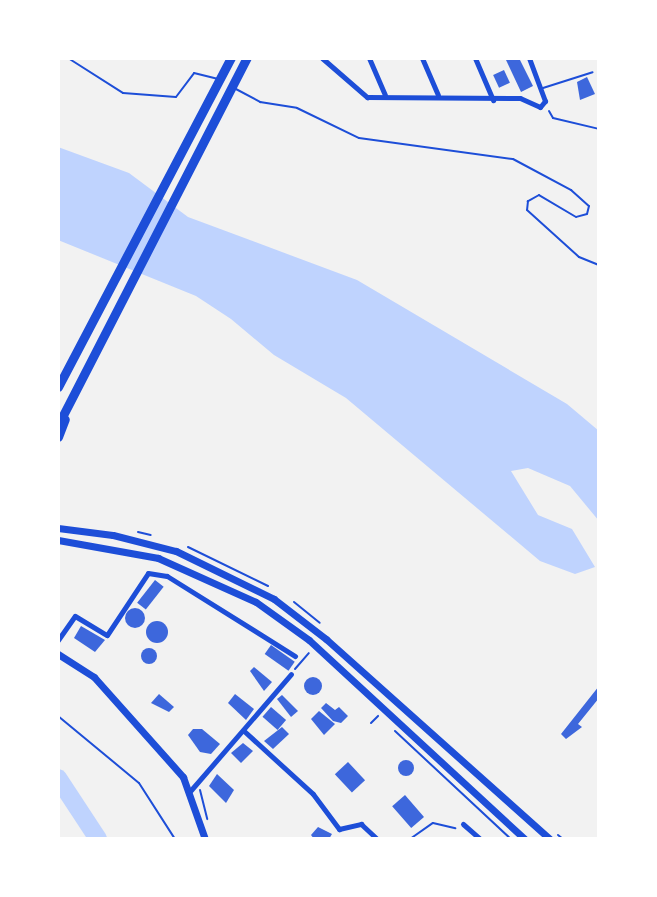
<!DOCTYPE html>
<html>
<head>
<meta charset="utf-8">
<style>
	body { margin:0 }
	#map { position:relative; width:657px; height:897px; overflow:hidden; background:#f2f2f2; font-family:"Roboto Condensed",sans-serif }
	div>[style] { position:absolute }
	.water>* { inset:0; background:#bfd3fe }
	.river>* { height:18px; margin:-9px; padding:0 9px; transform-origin:9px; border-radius:9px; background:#bfd3fe }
	.building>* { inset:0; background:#3d67dc; transform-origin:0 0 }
	.round { border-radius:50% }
	.path>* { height:2px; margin:-1px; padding:0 1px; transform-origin:1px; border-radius:1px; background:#1d4ed8 }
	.service>* { height:2px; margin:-1px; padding:0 1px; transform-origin:1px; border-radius:1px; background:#1d4ed8 }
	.minor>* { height:5px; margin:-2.5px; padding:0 2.5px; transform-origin:2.5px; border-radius:2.5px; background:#1d4ed8 }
	.secondary>* { height:7px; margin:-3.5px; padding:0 3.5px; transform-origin:3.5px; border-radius:3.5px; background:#1d4ed8 }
	.motorway>* { height:9px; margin:-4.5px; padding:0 4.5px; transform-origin:4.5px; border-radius:4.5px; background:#1d4ed8 }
	span { translate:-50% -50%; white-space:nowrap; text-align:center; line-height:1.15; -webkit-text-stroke:7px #fff; paint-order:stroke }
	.frame { position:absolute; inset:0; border:60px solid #fff; pointer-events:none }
</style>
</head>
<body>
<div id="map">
	<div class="water">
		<div style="clip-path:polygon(58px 147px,129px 173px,188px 217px,357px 280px,567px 404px,599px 431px,599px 521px,570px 486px,528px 468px,511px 471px,538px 515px,572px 529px,595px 567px,575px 574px,540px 561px,346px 398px,274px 355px,231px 319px,196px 296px,58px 240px)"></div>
	</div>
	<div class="river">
		<div style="left:58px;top:778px;width:73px;rotate:56.7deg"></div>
	</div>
	<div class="building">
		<div style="clip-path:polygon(519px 58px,533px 86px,521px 92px,506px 60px)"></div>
		<div style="left:504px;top:70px;width:14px;height:12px;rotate:65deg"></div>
		<div style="clip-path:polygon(587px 77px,595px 94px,580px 100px,577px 82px)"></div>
		<div style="left:155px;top:580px;width:11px;height:29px;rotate:38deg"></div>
		<div class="round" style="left:125px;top:608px;width:20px;height:20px"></div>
		<div class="round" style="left:146px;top:621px;width:22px;height:22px"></div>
		<div style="clip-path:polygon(81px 626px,105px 640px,95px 652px,74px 638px)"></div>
		<div style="left:271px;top:645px;width:29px;height:11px;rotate:35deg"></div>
		<div class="round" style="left:141px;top:648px;width:16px;height:16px"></div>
		<div style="clip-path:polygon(254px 667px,272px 682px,264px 691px,250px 671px)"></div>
		<div class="round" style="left:304px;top:677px;width:18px;height:18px"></div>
		<div style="clip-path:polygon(599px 686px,599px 698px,578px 724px,582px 727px,566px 739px,561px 734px)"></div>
		<div style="clip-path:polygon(159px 694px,174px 707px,169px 712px,151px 703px)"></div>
		<div style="clip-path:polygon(235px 694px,254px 709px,246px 720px,228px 703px)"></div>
		<div style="clip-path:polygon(282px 695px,298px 711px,291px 717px,277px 699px)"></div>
		<div style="clip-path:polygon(326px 703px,335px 710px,339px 707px,348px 716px,341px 723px,333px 721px,321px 708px)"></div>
		<div style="left:271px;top:707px;width:20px;height:13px;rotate:41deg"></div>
		<div style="clip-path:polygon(319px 711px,335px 724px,324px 735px,311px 719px)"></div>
		<div style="clip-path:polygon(282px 727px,289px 734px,273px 749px,264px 741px)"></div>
		<div style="clip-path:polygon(193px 729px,202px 729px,220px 744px,211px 754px,200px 752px,188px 735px)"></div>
		<div style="clip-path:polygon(243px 743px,253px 751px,241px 763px,231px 753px)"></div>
		<div class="round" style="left:398px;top:760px;width:16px;height:16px"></div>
		<div style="left:348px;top:762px;width:25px;height:18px;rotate:47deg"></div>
		<div style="clip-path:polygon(217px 774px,234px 790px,226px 803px,209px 786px)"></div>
		<div style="left:405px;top:795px;width:29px;height:17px;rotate:49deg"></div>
		<div style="clip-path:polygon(318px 827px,332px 834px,329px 839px,314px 839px,311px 835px)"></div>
	</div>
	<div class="path">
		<div style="left:549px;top:111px;width:8px;rotate:60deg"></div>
		<div style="left:553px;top:118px;width:47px;rotate:13.4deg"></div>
		<div style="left:138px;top:532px;width:13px;rotate:13deg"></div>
		<div style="left:188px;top:547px;width:89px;rotate:26deg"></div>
		<div style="left:294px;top:602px;width:33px;rotate:39deg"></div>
		<div style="left:295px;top:669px;width:21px;rotate:-49deg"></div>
		<div style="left:371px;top:723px;width:10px;rotate:-45deg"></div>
		<div style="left:395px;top:731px;width:158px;rotate:43deg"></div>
		<div style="left:200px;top:790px;width:30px;rotate:76deg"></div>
		<div style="left:558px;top:835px;width:6px;rotate:39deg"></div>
		<div style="left:410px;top:839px;width:28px;rotate:-35deg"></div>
		<div style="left:433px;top:823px;width:23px;rotate:13deg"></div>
	</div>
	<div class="service">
		<div style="left:68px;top:58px;width:65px;rotate:32.5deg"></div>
		<div style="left:123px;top:93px;width:53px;rotate:4.3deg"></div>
		<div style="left:176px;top:97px;width:30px;rotate:-53deg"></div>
		<div style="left:194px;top:73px;width:25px;rotate:14deg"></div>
		<div style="left:234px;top:88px;width:30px;rotate:28deg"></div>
		<div style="left:260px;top:102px;width:37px;rotate:9deg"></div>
		<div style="left:297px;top:108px;width:69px;rotate:25.8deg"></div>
		<div style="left:359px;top:138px;width:155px;rotate:7.8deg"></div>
		<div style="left:513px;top:159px;width:66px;rotate:28.1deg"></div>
		<div style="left:571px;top:190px;width:24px;rotate:42deg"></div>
		<div style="left:589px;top:206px;width:8px;rotate:104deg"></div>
		<div style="left:587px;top:214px;width:11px;rotate:165deg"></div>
		<div style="left:576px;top:217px;width:43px;rotate:-149.3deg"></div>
		<div style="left:539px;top:195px;width:13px;rotate:151deg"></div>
		<div style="left:528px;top:201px;width:9px;rotate:96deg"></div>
		<div style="left:527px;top:210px;width:70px;rotate:42.1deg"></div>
		<div style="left:579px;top:257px;width:22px;rotate:22deg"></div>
		<div style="left:543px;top:88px;width:52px;rotate:-17.7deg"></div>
		<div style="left:58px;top:716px;width:105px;rotate:39.6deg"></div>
		<div style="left:139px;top:783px;width:67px;rotate:57.3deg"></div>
	</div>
	<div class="minor">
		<div style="left:322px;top:58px;width:60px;rotate:40.9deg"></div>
		<div style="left:367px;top:97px;width:153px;rotate:0.4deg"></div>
		<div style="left:520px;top:98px;width:22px;rotate:24deg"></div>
		<div style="left:540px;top:107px;width:8px;rotate:-50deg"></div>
		<div style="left:545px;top:101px;width:46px;rotate:-110.4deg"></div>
		<div style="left:369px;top:58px;width:40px;rotate:66.6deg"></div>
		<div style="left:422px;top:58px;width:40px;rotate:66.6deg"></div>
		<div style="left:475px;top:58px;width:46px;rotate:66.8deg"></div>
		<div style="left:58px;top:640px;width:29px;rotate:-55deg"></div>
		<div style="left:75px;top:616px;width:37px;rotate:31deg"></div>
		<div style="left:107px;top:635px;width:74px;rotate:-56.5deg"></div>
		<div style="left:148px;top:573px;width:19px;rotate:9deg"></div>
		<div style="left:167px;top:576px;width:151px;rotate:32deg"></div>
		<div style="left:244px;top:731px;width:93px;rotate:42.4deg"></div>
		<div style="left:313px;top:794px;width:44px;rotate:53.4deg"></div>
		<div style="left:339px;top:829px;width:23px;rotate:-13deg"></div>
		<div style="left:361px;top:824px;width:22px;rotate:43deg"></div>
		<div style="left:191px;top:790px;width:153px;rotate:-49.2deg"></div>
		<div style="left:463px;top:824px;width:23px;rotate:41deg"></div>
	</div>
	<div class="secondary">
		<div style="left:58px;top:528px;width:55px;rotate:7.3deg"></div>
		<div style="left:113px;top:535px;width:65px;rotate:14.3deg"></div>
		<div style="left:176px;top:551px;width:109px;rotate:26.1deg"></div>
		<div style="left:274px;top:599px;width:66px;rotate:37.6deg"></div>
		<div style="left:326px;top:639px;width:300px;rotate:41.8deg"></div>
		<div style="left:58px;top:540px;width:102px;rotate:10.2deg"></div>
		<div style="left:158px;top:558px;width:107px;rotate:24.2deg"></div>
		<div style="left:256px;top:602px;width:65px;rotate:35.6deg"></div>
		<div style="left:309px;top:640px;width:294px;rotate:42.7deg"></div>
		<div style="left:58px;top:654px;width:43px;rotate:32.6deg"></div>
		<div style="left:94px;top:677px;width:134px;rotate:48.3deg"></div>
		<div style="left:183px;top:777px;width:66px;rotate:70.5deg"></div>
	</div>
	<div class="motorway">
		<div style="left:58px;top:387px;width:372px;rotate:-62.3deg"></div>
		<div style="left:58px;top:425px;width:413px;rotate:-62.8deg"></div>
		<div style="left:58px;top:437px;width:19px;rotate:-69deg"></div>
	</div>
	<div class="frame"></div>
</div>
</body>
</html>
